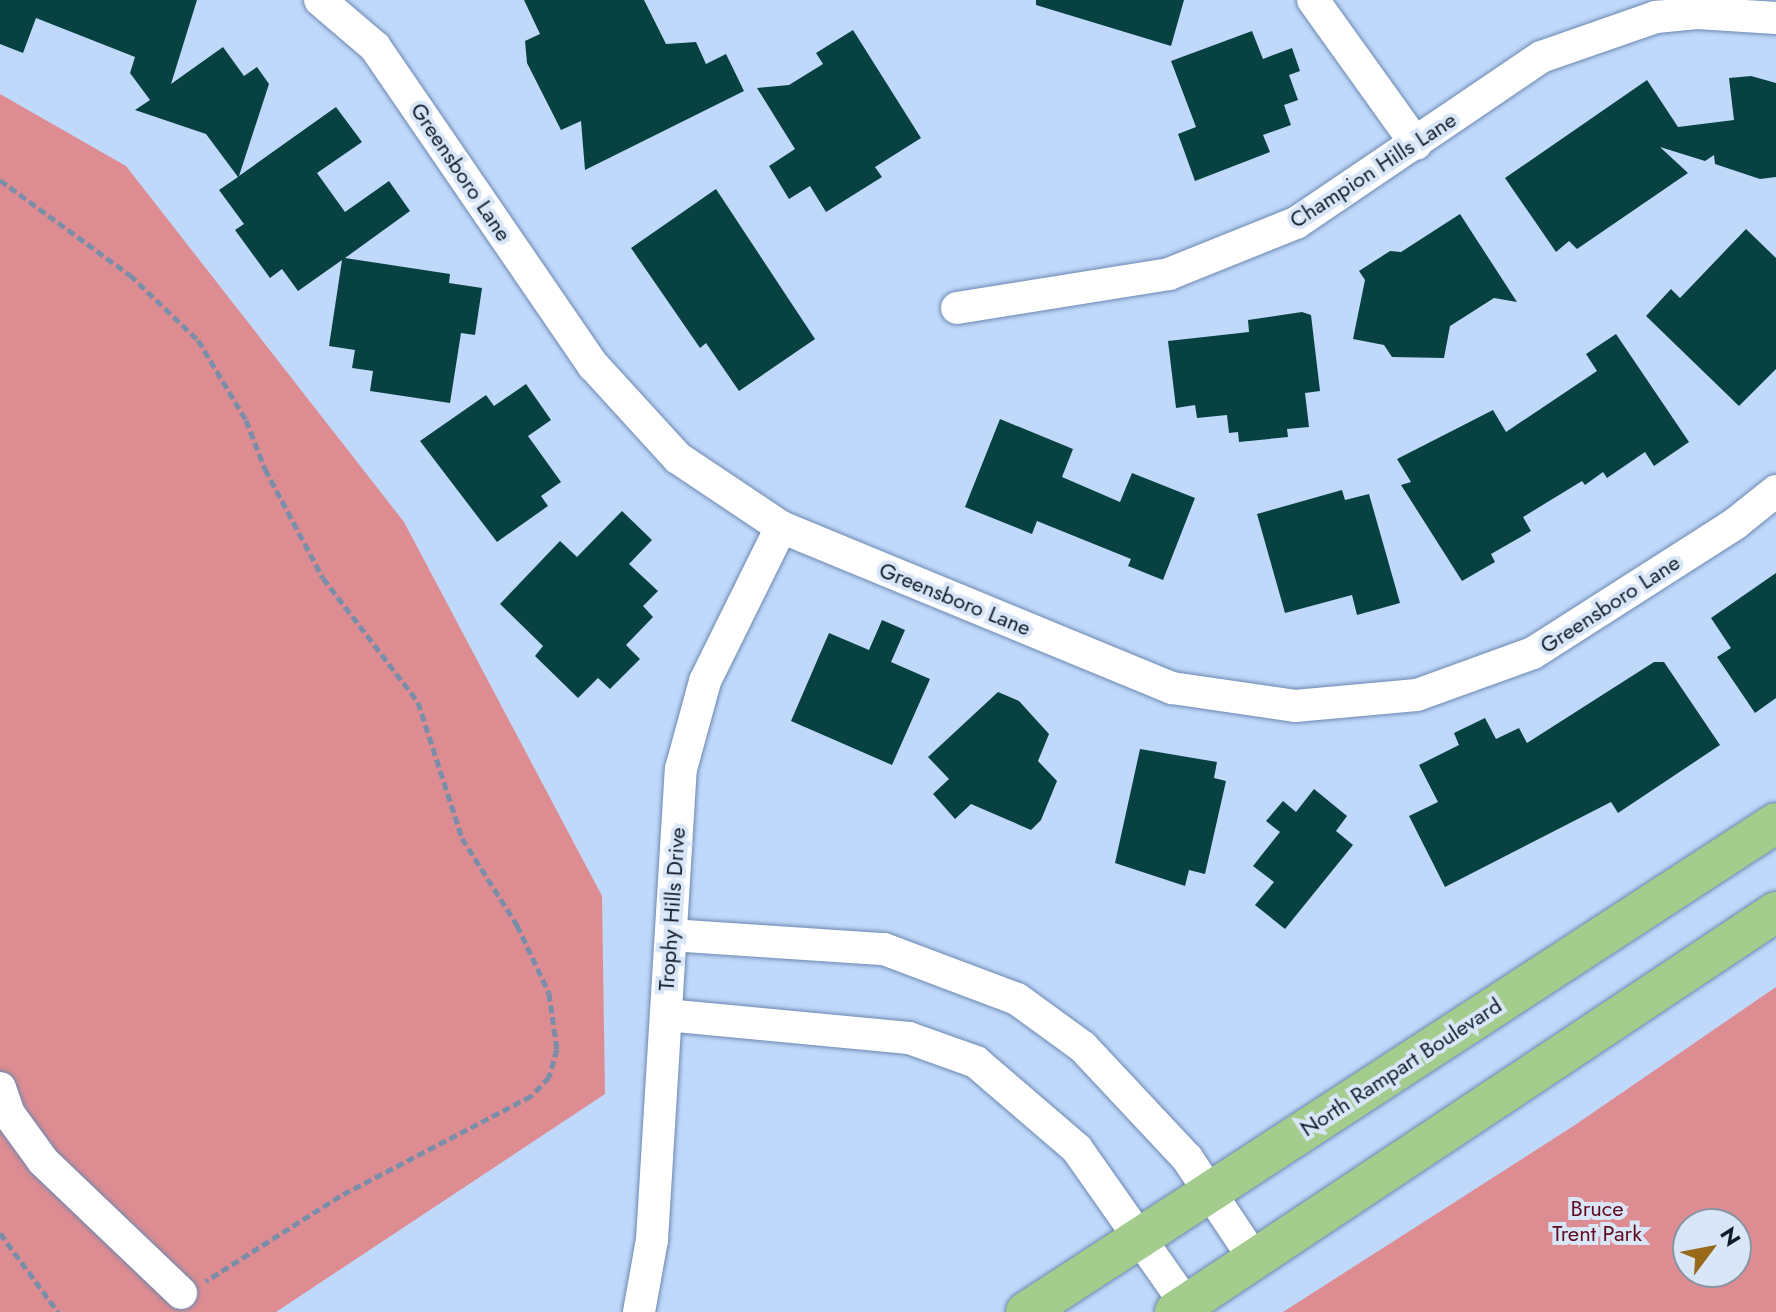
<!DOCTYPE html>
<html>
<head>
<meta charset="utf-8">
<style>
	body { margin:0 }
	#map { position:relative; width:1776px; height:1312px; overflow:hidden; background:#c0d9fb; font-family:Jost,sans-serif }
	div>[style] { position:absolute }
	.green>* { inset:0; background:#dd8c91 }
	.building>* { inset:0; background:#084141 }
	.path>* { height:5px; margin-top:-2.5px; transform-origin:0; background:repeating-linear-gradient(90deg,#7b8ea9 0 8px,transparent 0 12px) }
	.roads { filter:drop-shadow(0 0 2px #6c88af) drop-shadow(0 0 2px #6c88af) }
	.minor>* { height:32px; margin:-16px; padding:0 16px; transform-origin:16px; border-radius:16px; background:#fff }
	.major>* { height:40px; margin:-20px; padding:0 20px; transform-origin:20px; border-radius:20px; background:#a3cc8d }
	span { translate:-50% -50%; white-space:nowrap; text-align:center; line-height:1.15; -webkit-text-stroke:8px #d9e6f7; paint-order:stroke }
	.street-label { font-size:22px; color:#111c2b }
	.park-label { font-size:22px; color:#61091d }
	.north { position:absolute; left:1672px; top:1208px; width:80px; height:80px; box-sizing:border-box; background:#d9e6f7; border:2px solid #8995a5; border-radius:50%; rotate:58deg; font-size:22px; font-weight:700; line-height:32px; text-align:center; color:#111c2b }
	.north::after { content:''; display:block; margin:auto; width:28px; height:36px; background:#976918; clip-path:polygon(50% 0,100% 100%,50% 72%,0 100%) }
</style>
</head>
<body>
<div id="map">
	<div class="green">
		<div style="clip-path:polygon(0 94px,126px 166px,404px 522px,602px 896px,605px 1094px,276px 1312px,0 1312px)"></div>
		<div style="clip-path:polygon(evenodd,1776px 987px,1776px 1312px,1283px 1312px,1575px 1125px,1776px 987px,1688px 1224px,1736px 1224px,1736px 1272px,1688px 1272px,1688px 1224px)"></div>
	</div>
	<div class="building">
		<div style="clip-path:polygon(0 0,197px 0,171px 84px,223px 47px,244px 76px,257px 67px,269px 84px,239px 176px,336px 107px,362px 142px,317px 173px,345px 212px,389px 181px,410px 211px,345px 258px,450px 274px,449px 283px,482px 288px,475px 335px,461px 333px,450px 403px,370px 391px,373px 371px,352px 368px,355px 350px,329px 346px,342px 260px,298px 291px,282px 269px,270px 278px,235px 230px,244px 224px,219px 190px,238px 177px,206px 134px,135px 110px,150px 100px,130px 73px,135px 57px,36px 18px,23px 53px,0 44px)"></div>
		<div style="clip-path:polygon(524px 0,644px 0,666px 44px,696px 42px,706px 64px,726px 54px,744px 91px,585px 170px,581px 121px,561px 130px,527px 63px,525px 41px,540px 34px)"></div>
		<div style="clip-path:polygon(1036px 0,1184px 0,1171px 46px,1036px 5px)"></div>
		<div style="clip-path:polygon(853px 30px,921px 138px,875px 167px,882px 177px,826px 212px,810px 186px,789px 199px,769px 166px,795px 149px,757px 88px,789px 85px,823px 64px,816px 53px)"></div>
		<div style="clip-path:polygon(1252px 31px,1263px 59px,1292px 48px,1300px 71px,1289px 75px,1298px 100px,1284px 105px,1291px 125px,1263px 135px,1270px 152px,1195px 181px,1178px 134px,1196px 127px,1171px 61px)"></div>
		<div style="clip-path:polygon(1751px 76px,1776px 83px,1776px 177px,1760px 179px,1715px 164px,1714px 155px,1705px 161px,1660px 147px,1688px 173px,1577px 249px,1569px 241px,1556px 252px,1505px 178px,1647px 80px,1678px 127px,1734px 120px,1729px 78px)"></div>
		<div style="clip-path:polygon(716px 189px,815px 339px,739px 391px,706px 343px,700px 348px,631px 248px)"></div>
		<div style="clip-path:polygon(1460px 214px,1517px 302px,1494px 298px,1450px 326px,1444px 358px,1392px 357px,1384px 345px,1353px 339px,1365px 280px,1359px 271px,1390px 251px,1401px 252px)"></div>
		<div style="clip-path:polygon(1746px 229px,1776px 258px,1776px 369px,1739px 406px,1646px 316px,1671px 289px,1680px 298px)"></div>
		<div style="clip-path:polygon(1302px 312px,1311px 315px,1320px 391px,1305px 393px,1309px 427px,1287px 429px,1288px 437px,1239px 442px,1238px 432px,1229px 433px,1227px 415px,1197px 418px,1195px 405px,1176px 408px,1168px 341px,1249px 332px,1248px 320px)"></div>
		<div style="clip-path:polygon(1616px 334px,1689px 442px,1654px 466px,1645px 452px,1607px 478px,1603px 472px,1585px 485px,1582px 481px,1523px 517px,1531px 531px,1491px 554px,1495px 562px,1462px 581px,1401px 485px,1411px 482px,1397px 459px,1493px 410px,1506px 432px,1597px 371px,1586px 354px)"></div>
		<div style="clip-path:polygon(526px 384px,551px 420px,528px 436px,561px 482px,541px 496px,548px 506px,497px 542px,420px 441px,486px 395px,494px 406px)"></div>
		<div style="clip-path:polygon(1000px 419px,1073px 449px,1062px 477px,1120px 502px,1132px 473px,1195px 498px,1163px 580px,1128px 566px,1131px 559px,1037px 521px,1032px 534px,965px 507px)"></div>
		<div style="clip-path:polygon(1342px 490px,1345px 500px,1369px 494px,1400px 603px,1357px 615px,1352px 595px,1285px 613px,1257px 514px)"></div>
		<div style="clip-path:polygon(622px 511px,652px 540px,629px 564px,658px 591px,643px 606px,653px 617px,626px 645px,640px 659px,610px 689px,598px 678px,578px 698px,535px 656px,543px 646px,500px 604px,560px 541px,577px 557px)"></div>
		<div style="clip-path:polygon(1776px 573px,1776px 698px,1755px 713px,1717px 657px,1731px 648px,1711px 618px)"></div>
		<div style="clip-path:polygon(882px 620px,905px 630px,891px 662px,930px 679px,892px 765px,791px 721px,829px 633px,869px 650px)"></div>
		<div style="clip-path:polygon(1654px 662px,1664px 662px,1720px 745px,1618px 813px,1611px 802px,1445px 887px,1409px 816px,1438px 802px,1419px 765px,1459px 745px,1454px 733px,1485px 718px,1496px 739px,1519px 728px,1527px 743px)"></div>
		<div style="clip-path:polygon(998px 692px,1019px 701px,1049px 734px,1038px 761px,1057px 781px,1041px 820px,1031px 830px,971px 804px,955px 819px,933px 794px,949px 779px,928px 757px)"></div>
		<div style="clip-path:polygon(1140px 749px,1217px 762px,1214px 778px,1226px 781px,1205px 874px,1189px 870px,1185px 886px,1115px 863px)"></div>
		<div style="clip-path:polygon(1314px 789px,1347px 816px,1336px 831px,1353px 845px,1285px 929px,1255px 905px,1274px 882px,1253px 866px,1280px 832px,1266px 821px,1283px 801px,1296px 812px)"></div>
	</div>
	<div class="path">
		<div style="left:0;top:180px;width:161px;rotate:36.2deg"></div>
		<div style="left:130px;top:275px;width:94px;rotate:43.7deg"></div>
		<div style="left:198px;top:340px;width:93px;rotate:59deg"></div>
		<div style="left:246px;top:420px;width:53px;rotate:68.8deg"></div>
		<div style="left:265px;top:469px;width:123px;rotate:62deg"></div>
		<div style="left:323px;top:578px;width:156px;rotate:52.5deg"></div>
		<div style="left:418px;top:702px;width:143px;rotate:72.1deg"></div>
		<div style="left:462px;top:838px;width:103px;rotate:57.7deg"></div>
		<div style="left:517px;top:925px;width:75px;rotate:64.8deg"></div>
		<div style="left:549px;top:993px;width:57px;rotate:81.9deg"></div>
		<div style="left:557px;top:1049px;width:29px;rotate:106deg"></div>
		<div style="left:549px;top:1077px;width:26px;rotate:133deg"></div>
		<div style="left:531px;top:1096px;width:216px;rotate:152.4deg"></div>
		<div style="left:340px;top:1196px;width:159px;rotate:147.6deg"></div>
		<div style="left:0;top:1233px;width:98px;rotate:53.7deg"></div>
	</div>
	<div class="roads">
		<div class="minor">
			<div style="left:320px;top:0;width:72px;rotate:40.5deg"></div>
			<div style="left:375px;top:47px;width:386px;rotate:55.6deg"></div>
			<div style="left:593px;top:365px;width:126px;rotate:47.6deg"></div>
			<div style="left:678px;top:458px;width:124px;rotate:33.8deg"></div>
			<div style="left:781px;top:527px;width:423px;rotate:22.4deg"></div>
			<div style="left:1172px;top:688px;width:124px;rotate:8.3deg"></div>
			<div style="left:1295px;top:706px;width:122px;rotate:-5.2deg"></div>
			<div style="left:1417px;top:695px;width:123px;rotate:-19.9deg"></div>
			<div style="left:1533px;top:653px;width:241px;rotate:-32.6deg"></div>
			<div style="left:1736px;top:523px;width:51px;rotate:-38.7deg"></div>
			<div style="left:1313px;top:0;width:177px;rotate:54.4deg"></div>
			<div style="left:957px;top:308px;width:215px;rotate:-9.1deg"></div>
			<div style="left:1169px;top:274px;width:137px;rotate:-21.9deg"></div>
			<div style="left:1296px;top:223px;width:296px;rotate:-34.1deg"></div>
			<div style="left:1541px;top:57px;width:122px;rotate:-19.2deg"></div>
			<div style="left:1656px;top:17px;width:41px;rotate:-5.6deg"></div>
			<div style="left:1697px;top:13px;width:79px;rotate:3.6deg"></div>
			<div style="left:671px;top:935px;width:213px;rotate:3.8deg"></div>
			<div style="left:884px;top:949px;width:142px;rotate:20.6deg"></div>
			<div style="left:1017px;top:999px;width:82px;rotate:36deg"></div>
			<div style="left:1083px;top:1047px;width:152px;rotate:46.9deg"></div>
			<div style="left:1187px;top:1158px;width:119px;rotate:56.3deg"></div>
			<div style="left:666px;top:1015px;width:244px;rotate:5.4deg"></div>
			<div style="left:909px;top:1038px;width:71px;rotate:19.7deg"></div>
			<div style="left:976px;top:1062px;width:133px;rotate:40.7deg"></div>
			<div style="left:1077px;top:1149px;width:189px;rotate:54.9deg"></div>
			<div style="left:0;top:1088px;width:28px;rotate:71deg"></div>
			<div style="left:9px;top:1114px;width:58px;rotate:54.1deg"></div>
			<div style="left:43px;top:1161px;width:191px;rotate:43.7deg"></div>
			<div style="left:639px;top:1312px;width:73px;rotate:-79.8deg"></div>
			<div style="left:652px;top:1240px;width:472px;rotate:-86.5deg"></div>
			<div style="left:681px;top:769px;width:91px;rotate:-74.7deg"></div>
			<div style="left:705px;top:681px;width:172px;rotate:-63.7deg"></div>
		</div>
		<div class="major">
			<div style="left:1026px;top:1312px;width:895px;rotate:-33.1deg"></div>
			<div style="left:1175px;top:1312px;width:722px;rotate:-33.65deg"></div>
		</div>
	</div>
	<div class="street-label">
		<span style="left:1373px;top:170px;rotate:-33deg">Champion Hills Lane</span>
		<span style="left:461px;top:172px;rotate:56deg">Greensboro Lane</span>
		<span style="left:955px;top:599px;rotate:22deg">Greensboro Lane</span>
		<span style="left:1610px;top:604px;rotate:-33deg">Greensboro Lane</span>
		<span style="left:672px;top:909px;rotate:-86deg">Trophy Hills Drive</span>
		<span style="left:1401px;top:1067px;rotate:-33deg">North Rampart Boulevard</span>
	</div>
	<div class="park-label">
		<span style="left:1597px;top:1221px">Bruce<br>Trent Park</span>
	</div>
	<div class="north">N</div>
</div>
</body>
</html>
